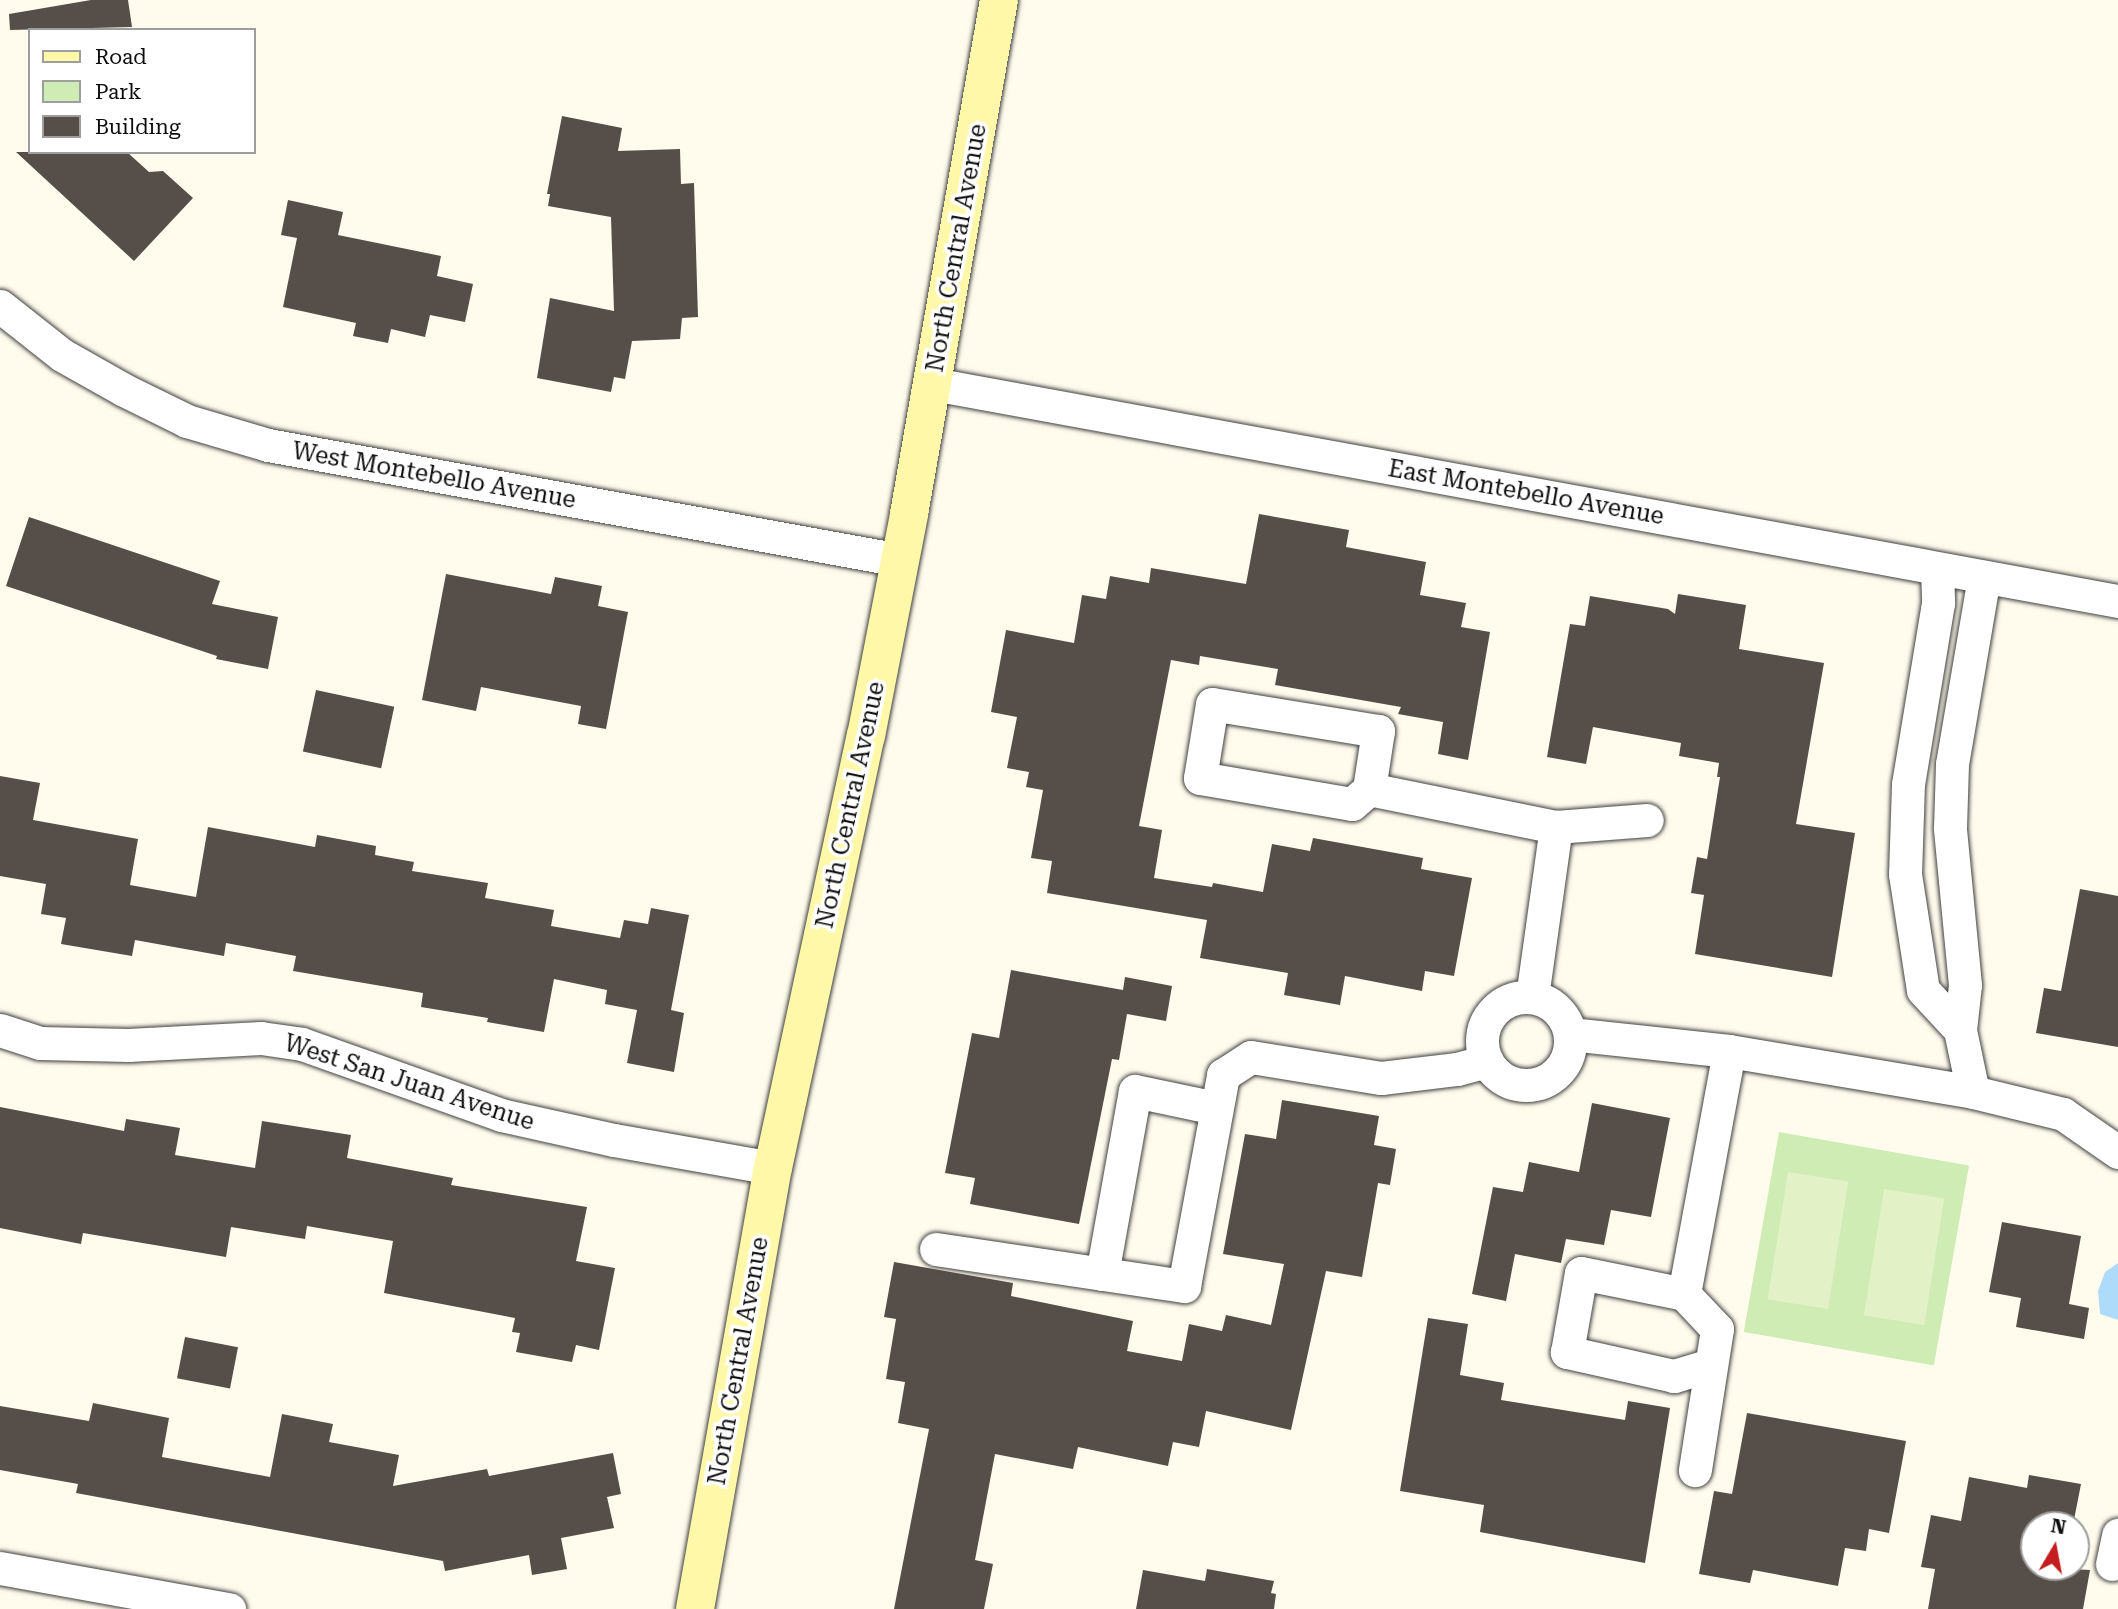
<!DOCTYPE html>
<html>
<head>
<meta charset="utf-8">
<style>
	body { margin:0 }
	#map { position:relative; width:2118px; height:1609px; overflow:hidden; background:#fffced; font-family:"Roboto Serif",serif }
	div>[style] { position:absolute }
	.green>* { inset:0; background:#cfecb4; transform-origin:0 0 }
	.pitch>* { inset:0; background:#e2f2c6; transform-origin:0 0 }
	.water>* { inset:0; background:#aedbfa }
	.building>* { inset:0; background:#564e49; transform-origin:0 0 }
	.roads { filter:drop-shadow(0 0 2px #404040) drop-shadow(0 0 2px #404040) }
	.minor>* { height:33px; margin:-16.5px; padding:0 16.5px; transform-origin:16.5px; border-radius:16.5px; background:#fff }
	.minor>.ring { margin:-16.5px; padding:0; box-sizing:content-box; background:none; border:33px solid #fff; border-radius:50% }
	.secondary>* { height:38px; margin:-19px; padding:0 19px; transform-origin:19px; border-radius:19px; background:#fff8a8 }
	span { translate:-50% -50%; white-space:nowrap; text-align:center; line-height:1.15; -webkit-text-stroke:7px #fff; paint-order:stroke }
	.street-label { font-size:24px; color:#0d0d0d }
	.legend { position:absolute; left:28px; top:28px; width:228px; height:126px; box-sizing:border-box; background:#fff; border:2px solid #9e9e9e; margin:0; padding:9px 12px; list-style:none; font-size:21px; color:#0d0d0d }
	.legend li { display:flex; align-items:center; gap:14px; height:35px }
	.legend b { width:35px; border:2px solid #9e9e9e }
	.north { position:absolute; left:2020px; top:1511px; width:70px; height:70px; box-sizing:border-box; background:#fff; border:2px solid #9e9e9e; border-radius:50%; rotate:10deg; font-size:19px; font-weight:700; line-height:28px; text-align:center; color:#0d0d0d }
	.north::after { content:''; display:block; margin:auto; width:24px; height:32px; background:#c51d1f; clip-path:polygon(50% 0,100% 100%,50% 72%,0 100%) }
</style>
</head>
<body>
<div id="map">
	<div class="green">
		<div style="left:1779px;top:1132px;width:193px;height:203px;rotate:10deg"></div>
	</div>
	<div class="pitch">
		<div style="left:1788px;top:1172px;width:61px;height:129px;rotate:9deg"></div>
		<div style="left:1884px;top:1189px;width:61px;height:128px;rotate:9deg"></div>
	</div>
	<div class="water">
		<div style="clip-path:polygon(2118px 1263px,2118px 1320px,2100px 1314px,2098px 1291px,2105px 1272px)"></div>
	</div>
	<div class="building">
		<div style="clip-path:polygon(91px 0,128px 0,132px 27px,10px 30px,9px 14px)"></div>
		<div style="clip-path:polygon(562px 116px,622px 128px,618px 151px,680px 149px,681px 184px,694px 183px,698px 317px,682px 318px,680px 339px,632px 341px,625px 379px,614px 377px,611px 392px,537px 378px,550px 298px,614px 311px,611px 217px,548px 206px,550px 194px,547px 194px)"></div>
		<div style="clip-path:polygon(16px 152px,127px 152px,149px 172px,163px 171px,193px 198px,134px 261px)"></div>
		<div style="clip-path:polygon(288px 200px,343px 212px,338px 235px,441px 256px,437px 276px,473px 284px,465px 322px,430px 315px,425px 337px,391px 329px,388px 343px,353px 336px,356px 323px,283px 307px,297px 238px,281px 235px)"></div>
		<div style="clip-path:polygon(1259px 514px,1349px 530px,1346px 547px,1426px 562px,1420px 595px,1466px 603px,1461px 627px,1490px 632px,1468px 760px,1438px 754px,1443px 722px,1398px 714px,1401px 707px,1275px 685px,1278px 669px,1200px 656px,1199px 665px,1171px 660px,1139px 826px,1162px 830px,1154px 878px,1212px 887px,1213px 883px,1263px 892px,1272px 844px,1310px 851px,1313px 838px,1423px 858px,1421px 869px,1472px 878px,1454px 976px,1425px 971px,1422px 991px,1345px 976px,1340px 1005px,1284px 995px,1288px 973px,1200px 958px,1207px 920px,1047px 893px,1052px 861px,1031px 858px,1043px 790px,1026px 787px,1029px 772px,1007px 768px,1017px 717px,991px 712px,1006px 630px,1074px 643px,1082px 595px,1106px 599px,1110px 576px,1149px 583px,1151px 568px,1246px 584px)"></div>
		<div style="clip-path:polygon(29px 517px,220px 581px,212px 604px,278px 617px,268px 669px,216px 659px,217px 656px,6px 586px)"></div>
		<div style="clip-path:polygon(446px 574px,551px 594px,555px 577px,602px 586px,598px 606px,628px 612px,606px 729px,578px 724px,581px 706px,481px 687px,476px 711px,422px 700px)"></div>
		<div style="clip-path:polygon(1678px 594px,1746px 605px,1739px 649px,1824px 663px,1796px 824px,1855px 833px,1832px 977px,1695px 954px,1704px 895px,1691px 893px,1697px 857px,1707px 859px,1720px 777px,1717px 777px,1719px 763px,1679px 756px,1681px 743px,1593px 727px,1586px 764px,1547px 757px,1570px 624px,1585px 626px,1590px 596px,1668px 609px,1675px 614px)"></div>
		<div style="left:316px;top:690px;width:80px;height:63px;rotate:12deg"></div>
		<div style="clip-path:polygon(0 776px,40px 783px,33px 820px,138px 839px,130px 885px,196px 897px,208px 827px,315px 847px,317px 835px,376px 846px,375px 855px,414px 862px,412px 871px,488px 883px,485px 898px,554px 910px,551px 926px,620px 938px,624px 920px,648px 924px,651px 908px,689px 915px,671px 1010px,684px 1013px,674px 1072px,627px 1063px,637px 1010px,605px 1004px,607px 990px,554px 979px,544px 1032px,487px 1022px,488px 1018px,421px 1007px,423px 993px,293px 971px,296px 956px,226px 943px,224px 956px,135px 940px,132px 956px,61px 944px,66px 918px,41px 914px,46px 884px,0 876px)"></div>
		<div style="clip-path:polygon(2080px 889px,2118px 896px,2118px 1047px,2036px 1033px,2044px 988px,2061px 991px)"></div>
		<div style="clip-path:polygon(1011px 970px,1123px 990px,1125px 977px,1172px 986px,1166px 1021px,1127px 1014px,1119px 1060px,1112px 1059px,1079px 1224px,970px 1204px,975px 1178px,945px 1173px,972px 1033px,999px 1038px)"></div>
		<div style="clip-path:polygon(1282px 1100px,1379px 1116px,1374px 1145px,1396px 1149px,1390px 1185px,1378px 1183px,1362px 1277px,1326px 1271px,1291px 1430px,1206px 1411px,1199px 1447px,1173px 1442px,1168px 1466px,1078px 1447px,1073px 1469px,995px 1454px,975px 1560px,993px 1564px,984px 1609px,894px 1609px,929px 1429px,898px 1423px,905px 1382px,886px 1379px,896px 1319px,884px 1317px,894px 1262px,1013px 1283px,1011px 1296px,1133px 1321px,1127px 1351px,1182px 1361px,1189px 1324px,1222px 1331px,1226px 1315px,1271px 1325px,1284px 1264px,1223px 1254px,1245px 1134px,1276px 1139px)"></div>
		<div style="clip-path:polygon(1592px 1103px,1670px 1118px,1651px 1217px,1611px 1210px,1604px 1245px,1566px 1239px,1561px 1263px,1515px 1254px,1506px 1301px,1472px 1294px,1493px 1187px,1523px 1192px,1529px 1162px,1579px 1172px)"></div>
		<div style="clip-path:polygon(0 1107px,124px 1131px,126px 1119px,180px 1128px,175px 1155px,255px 1168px,262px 1121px,351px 1135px,347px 1158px,453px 1178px,451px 1185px,587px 1207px,576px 1261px,615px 1268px,599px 1350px,576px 1345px,572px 1362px,516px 1352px,520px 1333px,512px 1332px,515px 1318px,384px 1293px,393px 1241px,307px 1226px,305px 1239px,231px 1227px,226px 1257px,83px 1233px,81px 1244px,0 1228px)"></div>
		<div style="clip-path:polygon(2002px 1222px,2081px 1236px,2069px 1304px,2089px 1308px,2084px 1339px,2016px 1327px,2021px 1298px,1989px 1292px)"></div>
		<div style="clip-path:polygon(1428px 1318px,1468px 1324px,1460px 1375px,1504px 1383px,1501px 1400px,1625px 1420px,1628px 1401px,1670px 1408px,1645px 1563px,1480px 1532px,1484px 1505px,1400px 1491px)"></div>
		<div style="left:185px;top:1337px;width:54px;height:42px;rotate:11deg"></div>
		<div style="clip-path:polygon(93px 1403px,169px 1418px,162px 1457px,270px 1477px,282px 1414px,333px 1424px,329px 1442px,399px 1455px,393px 1486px,487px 1469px,489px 1476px,613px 1453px,621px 1494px,607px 1497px,614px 1528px,561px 1538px,567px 1569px,532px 1575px,529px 1555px,445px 1571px,443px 1561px,76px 1493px,78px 1484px,0 1470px,0 1406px,89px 1421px)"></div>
		<div style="clip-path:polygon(1747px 1413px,1906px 1441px,1889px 1533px,1869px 1529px,1866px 1551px,1845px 1548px,1838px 1586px,1753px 1570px,1750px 1583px,1699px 1574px,1714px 1491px,1732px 1494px)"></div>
		<div style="clip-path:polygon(2029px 1475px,2081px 1484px,2073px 1525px,2034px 1525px,2034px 1567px,2090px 1570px,2083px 1609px,1928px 1609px,1935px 1569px,1921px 1567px,1931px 1515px,1961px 1521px,1969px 1477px,2027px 1488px)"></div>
		<div style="clip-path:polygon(1207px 1569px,1274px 1581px,1271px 1593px,1276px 1594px,1274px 1609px,1136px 1609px,1143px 1570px,1205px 1581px)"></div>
	</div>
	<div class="roads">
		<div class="minor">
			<div style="left:0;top:306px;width:79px;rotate:38.3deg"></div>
			<div style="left:62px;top:355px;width:71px;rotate:29.4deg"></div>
			<div style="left:124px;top:390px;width:70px;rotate:26.2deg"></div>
			<div style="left:187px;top:421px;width:84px;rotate:16.5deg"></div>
			<div style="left:268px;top:445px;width:642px;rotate:10.31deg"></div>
			<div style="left:933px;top:384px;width:1205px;rotate:10.38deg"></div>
			<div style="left:1937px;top:569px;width:34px;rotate:88deg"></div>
			<div style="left:1938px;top:603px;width:183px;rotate:99.4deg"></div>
			<div style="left:1908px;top:784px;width:90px;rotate:91.9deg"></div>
			<div style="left:1905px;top:874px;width:117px;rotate:81.2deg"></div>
			<div style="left:1923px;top:990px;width:54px;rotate:47.2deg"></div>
			<div style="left:1960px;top:1030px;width:45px;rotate:-83.7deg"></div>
			<div style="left:1965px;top:985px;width:158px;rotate:-95.5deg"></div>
			<div style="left:1950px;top:828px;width:64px;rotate:-88.2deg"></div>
			<div style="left:1952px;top:764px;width:190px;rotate:-80.3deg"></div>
			<div style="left:1369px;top:789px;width:59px;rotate:-81.2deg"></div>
			<div style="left:1378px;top:731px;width:168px;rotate:-170.8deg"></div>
			<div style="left:1212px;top:704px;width:75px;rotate:99.2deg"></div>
			<div style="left:1200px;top:778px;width:154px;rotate:9.7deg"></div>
			<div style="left:1352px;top:804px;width:23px;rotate:-41deg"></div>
			<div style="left:1369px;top:789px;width:191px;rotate:11.5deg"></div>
			<div class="ring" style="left:1482px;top:997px;width:55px;height:55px"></div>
			<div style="left:1532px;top:997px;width:172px;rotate:-82deg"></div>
			<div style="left:1556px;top:827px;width:91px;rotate:-4.4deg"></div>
			<div style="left:0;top:1030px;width:42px;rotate:18deg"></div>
			<div style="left:40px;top:1043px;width:88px;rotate:1.3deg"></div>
			<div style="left:128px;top:1045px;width:133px;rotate:-3deg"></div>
			<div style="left:261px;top:1038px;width:41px;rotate:8.3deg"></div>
			<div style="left:302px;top:1044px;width:211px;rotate:19.6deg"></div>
			<div style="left:501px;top:1115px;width:116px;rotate:12.5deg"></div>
			<div style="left:614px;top:1140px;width:161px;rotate:10deg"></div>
			<div style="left:1960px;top:1030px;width:63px;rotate:78.2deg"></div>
			<div style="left:1570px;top:1034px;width:160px;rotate:6.1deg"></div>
			<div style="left:1729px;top:1051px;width:247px;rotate:9.5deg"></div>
			<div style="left:1973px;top:1092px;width:93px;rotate:13.7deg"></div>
			<div style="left:2063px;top:1114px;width:67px;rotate:34.6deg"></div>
			<div style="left:936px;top:1249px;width:251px;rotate:8.5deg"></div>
			<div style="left:1184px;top:1286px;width:215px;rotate:-79.5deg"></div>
			<div style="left:1223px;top:1075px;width:33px;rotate:-33deg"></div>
			<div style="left:1251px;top:1057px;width:132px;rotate:9.2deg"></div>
			<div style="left:1381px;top:1078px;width:77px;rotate:-6.8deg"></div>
			<div style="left:1457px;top:1069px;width:31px;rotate:-15deg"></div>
			<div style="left:1102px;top:1274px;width:186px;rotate:-79.8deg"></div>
			<div style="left:1135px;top:1091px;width:83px;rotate:11.9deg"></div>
			<div style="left:1684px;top:1294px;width:48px;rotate:46.7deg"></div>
			<div style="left:1717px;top:1329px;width:143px;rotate:98.9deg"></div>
			<div style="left:1710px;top:1365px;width:38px;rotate:163deg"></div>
			<div style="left:1674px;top:1376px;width:110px;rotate:-167.4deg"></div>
			<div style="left:1567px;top:1352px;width:80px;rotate:-80deg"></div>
			<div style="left:1581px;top:1273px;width:105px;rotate:11.5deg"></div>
			<div style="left:1684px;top:1294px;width:247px;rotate:-79.5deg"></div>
			<div style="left:2112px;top:1564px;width:30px;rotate:-78deg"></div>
			<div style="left:0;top:1568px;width:233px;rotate:10.2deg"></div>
		</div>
		<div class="secondary">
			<div style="left:695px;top:1609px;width:448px;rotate:-80deg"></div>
			<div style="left:773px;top:1168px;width:442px;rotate:-77.9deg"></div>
			<div style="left:866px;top:736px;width:226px;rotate:-79deg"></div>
			<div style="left:909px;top:514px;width:522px;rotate:-80.07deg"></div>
		</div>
	</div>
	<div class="street-label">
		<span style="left:957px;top:248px;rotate:-80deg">North Central Avenue</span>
		<span style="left:434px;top:476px;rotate:10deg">West Montebello Avenue</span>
		<span style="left:1526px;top:493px;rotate:10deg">East Montebello Avenue</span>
		<span style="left:851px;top:805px;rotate:-78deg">North Central Avenue</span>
		<span style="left:409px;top:1083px;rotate:18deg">West San Juan Avenue</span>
		<span style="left:739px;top:1361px;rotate:-80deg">North Central Avenue</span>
	</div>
	<ul class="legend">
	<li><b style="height:9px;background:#fff8a8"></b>Road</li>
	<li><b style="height:19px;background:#cfecb4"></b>Park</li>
	<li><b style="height:19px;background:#564e49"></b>Building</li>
	</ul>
	<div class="north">N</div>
</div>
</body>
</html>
